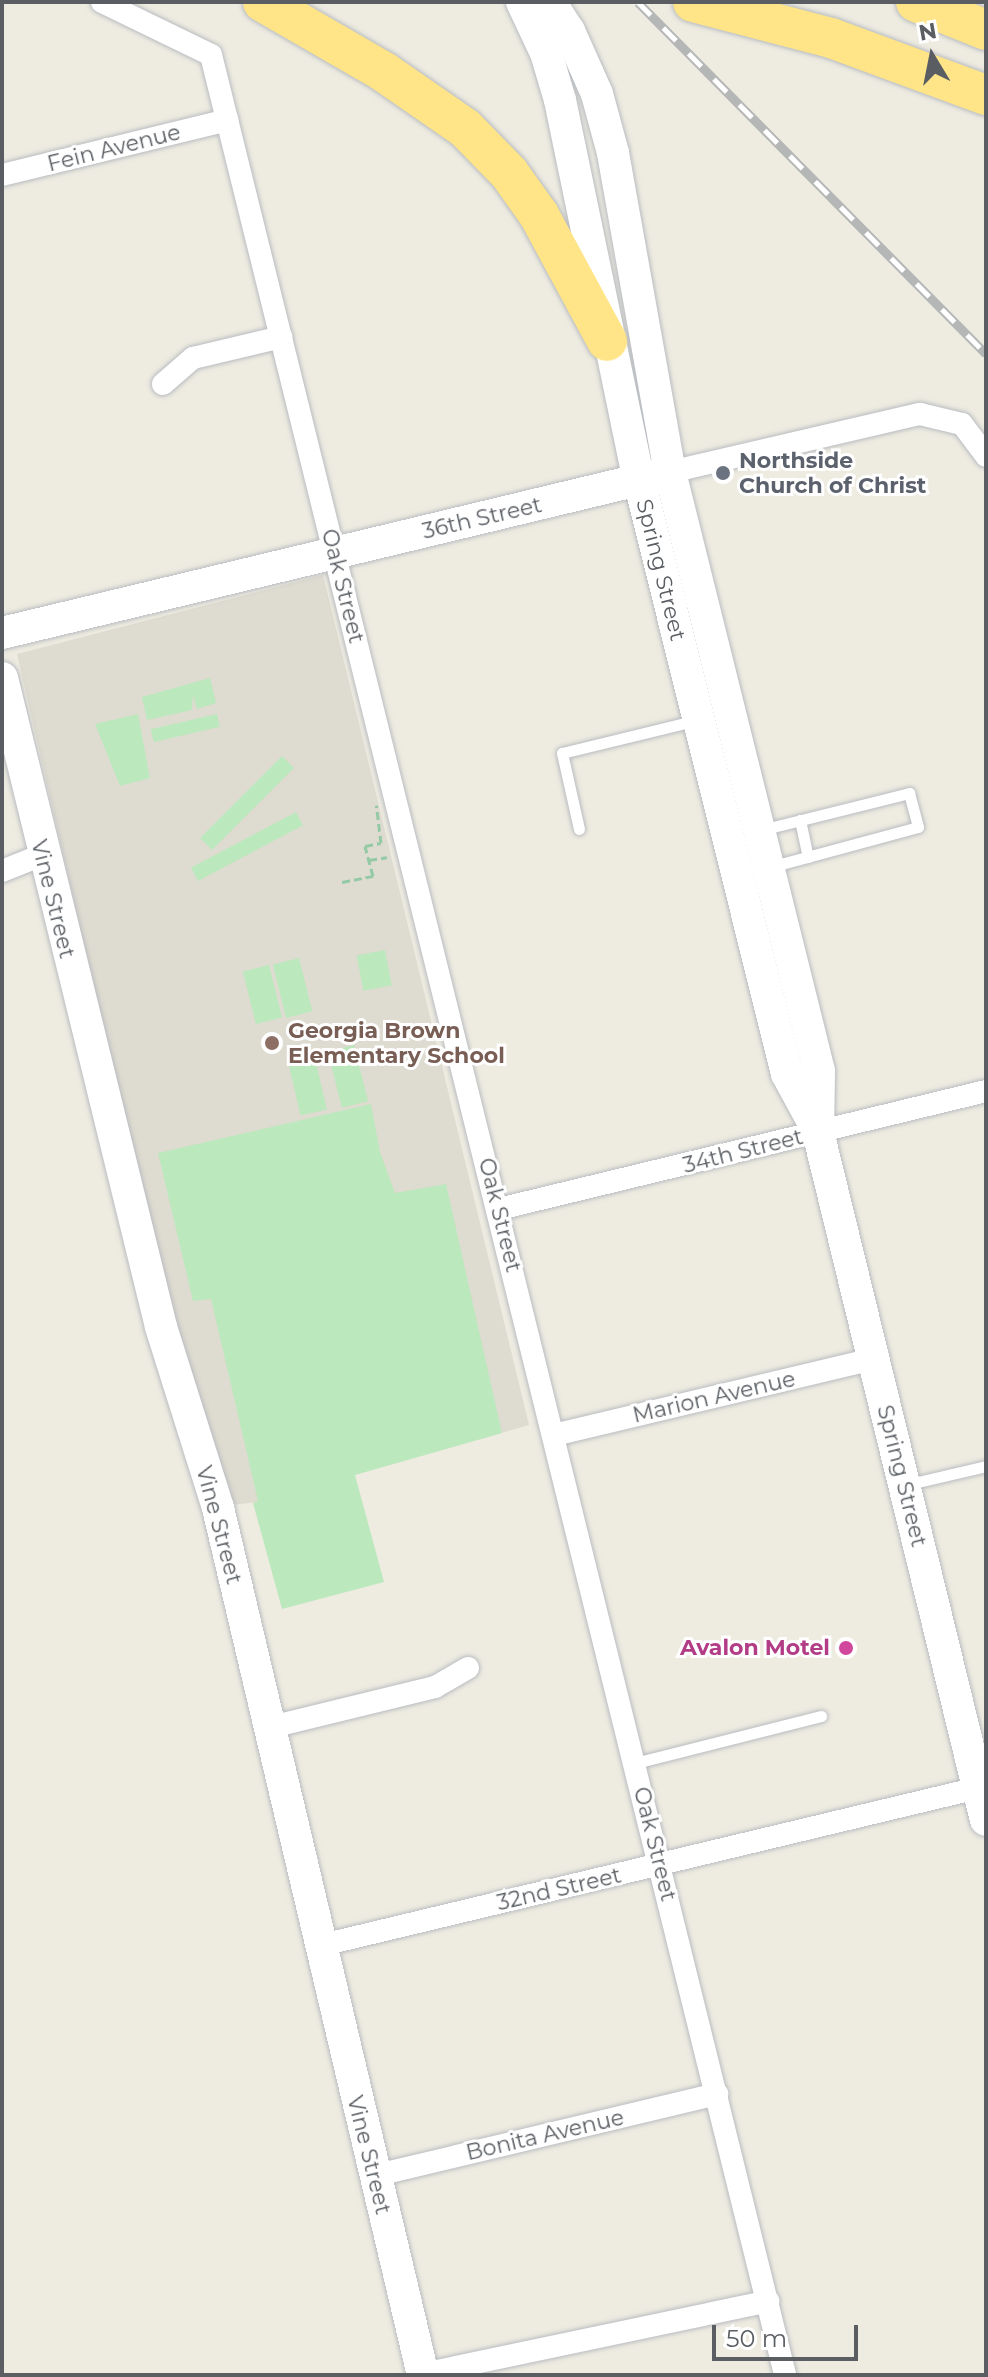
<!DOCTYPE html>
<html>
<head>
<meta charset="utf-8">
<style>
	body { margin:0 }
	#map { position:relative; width:988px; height:2377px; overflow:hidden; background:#eeece1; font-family:Montserrat,sans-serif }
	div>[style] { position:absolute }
	.education>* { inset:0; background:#dedbd0 }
	.green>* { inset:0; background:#bce8bd; transform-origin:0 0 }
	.path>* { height:3px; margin-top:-1.5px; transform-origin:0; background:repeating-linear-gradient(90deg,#94c9a5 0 8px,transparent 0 12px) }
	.roads { filter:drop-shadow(0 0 2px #b9bcc1) drop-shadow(0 0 2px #b9bcc1) }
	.lane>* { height:11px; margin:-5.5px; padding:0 5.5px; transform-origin:5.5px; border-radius:5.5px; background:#fff }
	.street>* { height:22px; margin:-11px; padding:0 11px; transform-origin:11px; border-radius:11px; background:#fff }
	.secondary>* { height:32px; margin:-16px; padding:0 16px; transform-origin:16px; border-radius:16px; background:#fff }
	.highway>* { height:40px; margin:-20px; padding:0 20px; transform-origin:20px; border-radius:20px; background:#ffe587 }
	.rail>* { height:9px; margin-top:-4.5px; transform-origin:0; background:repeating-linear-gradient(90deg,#fff 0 18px,#b5b6b6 0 36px); box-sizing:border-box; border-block:2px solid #b5b6b6 }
	.dots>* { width:22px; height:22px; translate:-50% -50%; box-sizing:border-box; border:4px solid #fff; border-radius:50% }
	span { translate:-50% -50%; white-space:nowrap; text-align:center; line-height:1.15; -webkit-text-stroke:6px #fff; paint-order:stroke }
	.street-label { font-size:22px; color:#5a5e63 }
	.worship-label { font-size:22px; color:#5b616d; font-weight:700 }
	.left { translate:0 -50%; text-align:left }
	.education-label { font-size:22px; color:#785e54; font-weight:700 }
	.hotel-label { font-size:22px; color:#b23c85; font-weight:700 }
	.right { translate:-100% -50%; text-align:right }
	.frame { position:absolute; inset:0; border:4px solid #5a5e63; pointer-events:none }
	.north { position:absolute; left:892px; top:16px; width:80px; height:80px; -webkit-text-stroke:6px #fff; paint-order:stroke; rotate:350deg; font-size:22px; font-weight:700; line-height:32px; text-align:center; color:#5a5e63 }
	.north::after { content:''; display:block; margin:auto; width:28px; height:36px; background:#5a5e63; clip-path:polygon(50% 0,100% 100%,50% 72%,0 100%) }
	.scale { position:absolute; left:712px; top:2325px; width:146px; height:36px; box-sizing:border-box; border:4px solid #5a5e63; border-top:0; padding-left:10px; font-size:24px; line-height:28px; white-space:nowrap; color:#5a5e63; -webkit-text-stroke:6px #fff; paint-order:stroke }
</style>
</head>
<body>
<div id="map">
	<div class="education">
		<div style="clip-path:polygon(323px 575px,529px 1425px,258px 1502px,231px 1505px,150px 1230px,17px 654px)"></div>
	</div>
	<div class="green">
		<div style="clip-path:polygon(210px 678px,216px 703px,197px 709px,193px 695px,192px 710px,147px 720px,142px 697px)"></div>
		<div style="clip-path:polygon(138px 714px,150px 778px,120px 786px,95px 724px)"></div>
		<div style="left:217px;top:714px;width:13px;height:68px;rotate:77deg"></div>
		<div style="left:282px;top:756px;width:17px;height:116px;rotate:45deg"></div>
		<div style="left:296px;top:812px;width:15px;height:119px;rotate:62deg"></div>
		<div style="left:385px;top:950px;width:36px;height:29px;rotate:79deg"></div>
		<div style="left:299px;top:958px;width:55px;height:27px;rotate:76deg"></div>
		<div style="left:269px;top:965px;width:54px;height:27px;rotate:76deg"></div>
		<div style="left:354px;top:1045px;width:58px;height:27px;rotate:76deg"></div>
		<div style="left:314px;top:1054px;width:57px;height:27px;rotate:77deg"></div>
		<div style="clip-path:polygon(371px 1104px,380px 1152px,395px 1193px,446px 1184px,502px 1433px,355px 1475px,384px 1582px,282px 1609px,253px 1503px,258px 1501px,211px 1299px,193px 1301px,158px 1153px)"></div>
	</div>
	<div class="path">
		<div style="left:369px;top:860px;width:18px;rotate:-9deg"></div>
		<div style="left:342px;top:882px;width:32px;rotate:-11deg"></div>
		<div style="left:373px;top:876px;width:31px;rotate:-105deg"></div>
		<div style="left:365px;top:846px;width:16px;rotate:-11deg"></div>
		<div style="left:381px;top:843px;width:38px;rotate:-97deg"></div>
	</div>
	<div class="roads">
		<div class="lane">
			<div style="left:800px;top:820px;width:38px;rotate:78deg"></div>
			<div style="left:579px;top:829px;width:78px;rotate:-102.6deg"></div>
			<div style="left:562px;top:753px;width:139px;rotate:-13.7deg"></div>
			<div style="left:761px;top:830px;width:153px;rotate:-14deg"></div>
			<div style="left:909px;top:793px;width:35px;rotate:75deg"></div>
			<div style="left:918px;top:827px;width:150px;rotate:164.9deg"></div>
			<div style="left:905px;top:1485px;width:83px;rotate:-13.2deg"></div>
			<div style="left:635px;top:1763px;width:192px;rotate:-14.2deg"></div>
		</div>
		<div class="street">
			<div style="left:102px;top:2px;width:121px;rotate:25.9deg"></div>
			<div style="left:211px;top:55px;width:2390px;rotate:76.1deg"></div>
			<div style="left:2px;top:175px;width:232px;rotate:-13.7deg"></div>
			<div style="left:163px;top:384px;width:40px;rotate:-41deg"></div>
			<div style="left:193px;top:358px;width:91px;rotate:-13.3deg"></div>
			<div style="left:670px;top:472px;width:257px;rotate:-13.1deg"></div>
			<div style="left:920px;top:414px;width:43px;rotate:13.4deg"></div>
			<div style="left:962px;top:424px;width:40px;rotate:53deg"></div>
			<div style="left:2px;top:871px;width:43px;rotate:-21.8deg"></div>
			<div style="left:499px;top:1209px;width:501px;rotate:-13.62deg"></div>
			<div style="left:554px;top:1435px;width:329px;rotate:-13.4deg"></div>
			<div style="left:267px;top:1728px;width:173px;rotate:-13.7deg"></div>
			<div style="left:435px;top:1687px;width:38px;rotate:-30deg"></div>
			<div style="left:318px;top:1946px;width:687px;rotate:-13.47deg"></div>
			<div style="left:373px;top:2176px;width:354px;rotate:-13.4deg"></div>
			<div style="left:423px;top:2374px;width:353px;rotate:-11.9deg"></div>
		</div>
		<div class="secondary">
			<div style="left:522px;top:2px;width:56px;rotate:64.8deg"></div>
			<div style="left:546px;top:53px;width:49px;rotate:73.4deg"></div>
			<div style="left:560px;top:100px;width:388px;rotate:78.3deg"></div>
			<div style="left:639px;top:480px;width:612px;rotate:76.01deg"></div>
			<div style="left:787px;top:1074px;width:63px;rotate:61.4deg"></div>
			<div style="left:550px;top:2px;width:35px;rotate:57deg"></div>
			<div style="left:569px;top:31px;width:69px;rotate:66deg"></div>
			<div style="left:597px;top:94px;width:61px;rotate:74.8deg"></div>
			<div style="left:613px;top:153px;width:324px;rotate:79.9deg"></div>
			<div style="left:670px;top:472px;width:617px;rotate:76.03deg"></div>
			<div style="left:819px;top:1071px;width:61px;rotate:90.9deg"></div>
			<div style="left:818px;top:1132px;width:708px;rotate:76.28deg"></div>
			<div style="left:2px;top:633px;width:676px;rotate:-13.52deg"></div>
			<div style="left:2px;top:678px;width:668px;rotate:76.23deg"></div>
			<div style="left:161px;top:1327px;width:190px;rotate:72.5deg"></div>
			<div style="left:218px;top:1508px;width:891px;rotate:76.7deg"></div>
		</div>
		<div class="highway">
			<div style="left:263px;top:2px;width:140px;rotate:30deg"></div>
			<div style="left:384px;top:72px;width:98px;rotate:34.7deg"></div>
			<div style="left:465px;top:128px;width:63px;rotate:45.6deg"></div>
			<div style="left:509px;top:173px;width:52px;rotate:54.5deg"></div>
			<div style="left:539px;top:215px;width:143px;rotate:61.6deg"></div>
			<div style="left:693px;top:2px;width:143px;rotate:14.6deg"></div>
			<div style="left:831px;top:38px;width:165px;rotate:20.2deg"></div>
			<div style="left:916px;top:2px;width:75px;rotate:21.8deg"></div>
		</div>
	</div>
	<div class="rail">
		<div style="left:638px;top:2px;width:495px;rotate:45.3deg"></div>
	</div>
	<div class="dots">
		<div style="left:723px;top:473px;background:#6b7280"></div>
		<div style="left:272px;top:1043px;background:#8d6e63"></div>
		<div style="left:846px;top:1648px;background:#d1479c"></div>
	</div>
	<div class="street-label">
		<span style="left:114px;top:148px;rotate:-14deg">Fein Avenue</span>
		<span style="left:482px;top:518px;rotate:-13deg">36th Street</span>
		<span style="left:661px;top:570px;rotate:76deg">Spring Street</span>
		<span style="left:343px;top:586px;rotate:76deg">Oak Street</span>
		<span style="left:53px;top:899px;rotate:76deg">Vine Street</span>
		<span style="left:743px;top:1151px;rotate:-14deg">34th Street</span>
		<span style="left:500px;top:1215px;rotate:76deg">Oak Street</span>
		<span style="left:714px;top:1397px;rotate:-13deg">Marion Avenue</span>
		<span style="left:902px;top:1476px;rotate:76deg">Spring Street</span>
		<span style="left:219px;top:1525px;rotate:75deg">Vine Street</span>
		<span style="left:655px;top:1844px;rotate:76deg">Oak Street</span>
		<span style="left:559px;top:1889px;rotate:-13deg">32nd Street</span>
		<span style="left:545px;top:2135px;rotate:-13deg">Bonita Avenue</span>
		<span style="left:369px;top:2155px;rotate:76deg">Vine Street</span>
	</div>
	<div class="worship-label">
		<span class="left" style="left:739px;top:473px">Northside<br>Church of Christ</span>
	</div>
	<div class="education-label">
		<span class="left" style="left:288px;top:1043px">Georgia Brown<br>Elementary School</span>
	</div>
	<div class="hotel-label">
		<span class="right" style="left:830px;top:1648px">Avalon Motel</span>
	</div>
	<div class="frame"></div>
	<div class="north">N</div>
	<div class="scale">50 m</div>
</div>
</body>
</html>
